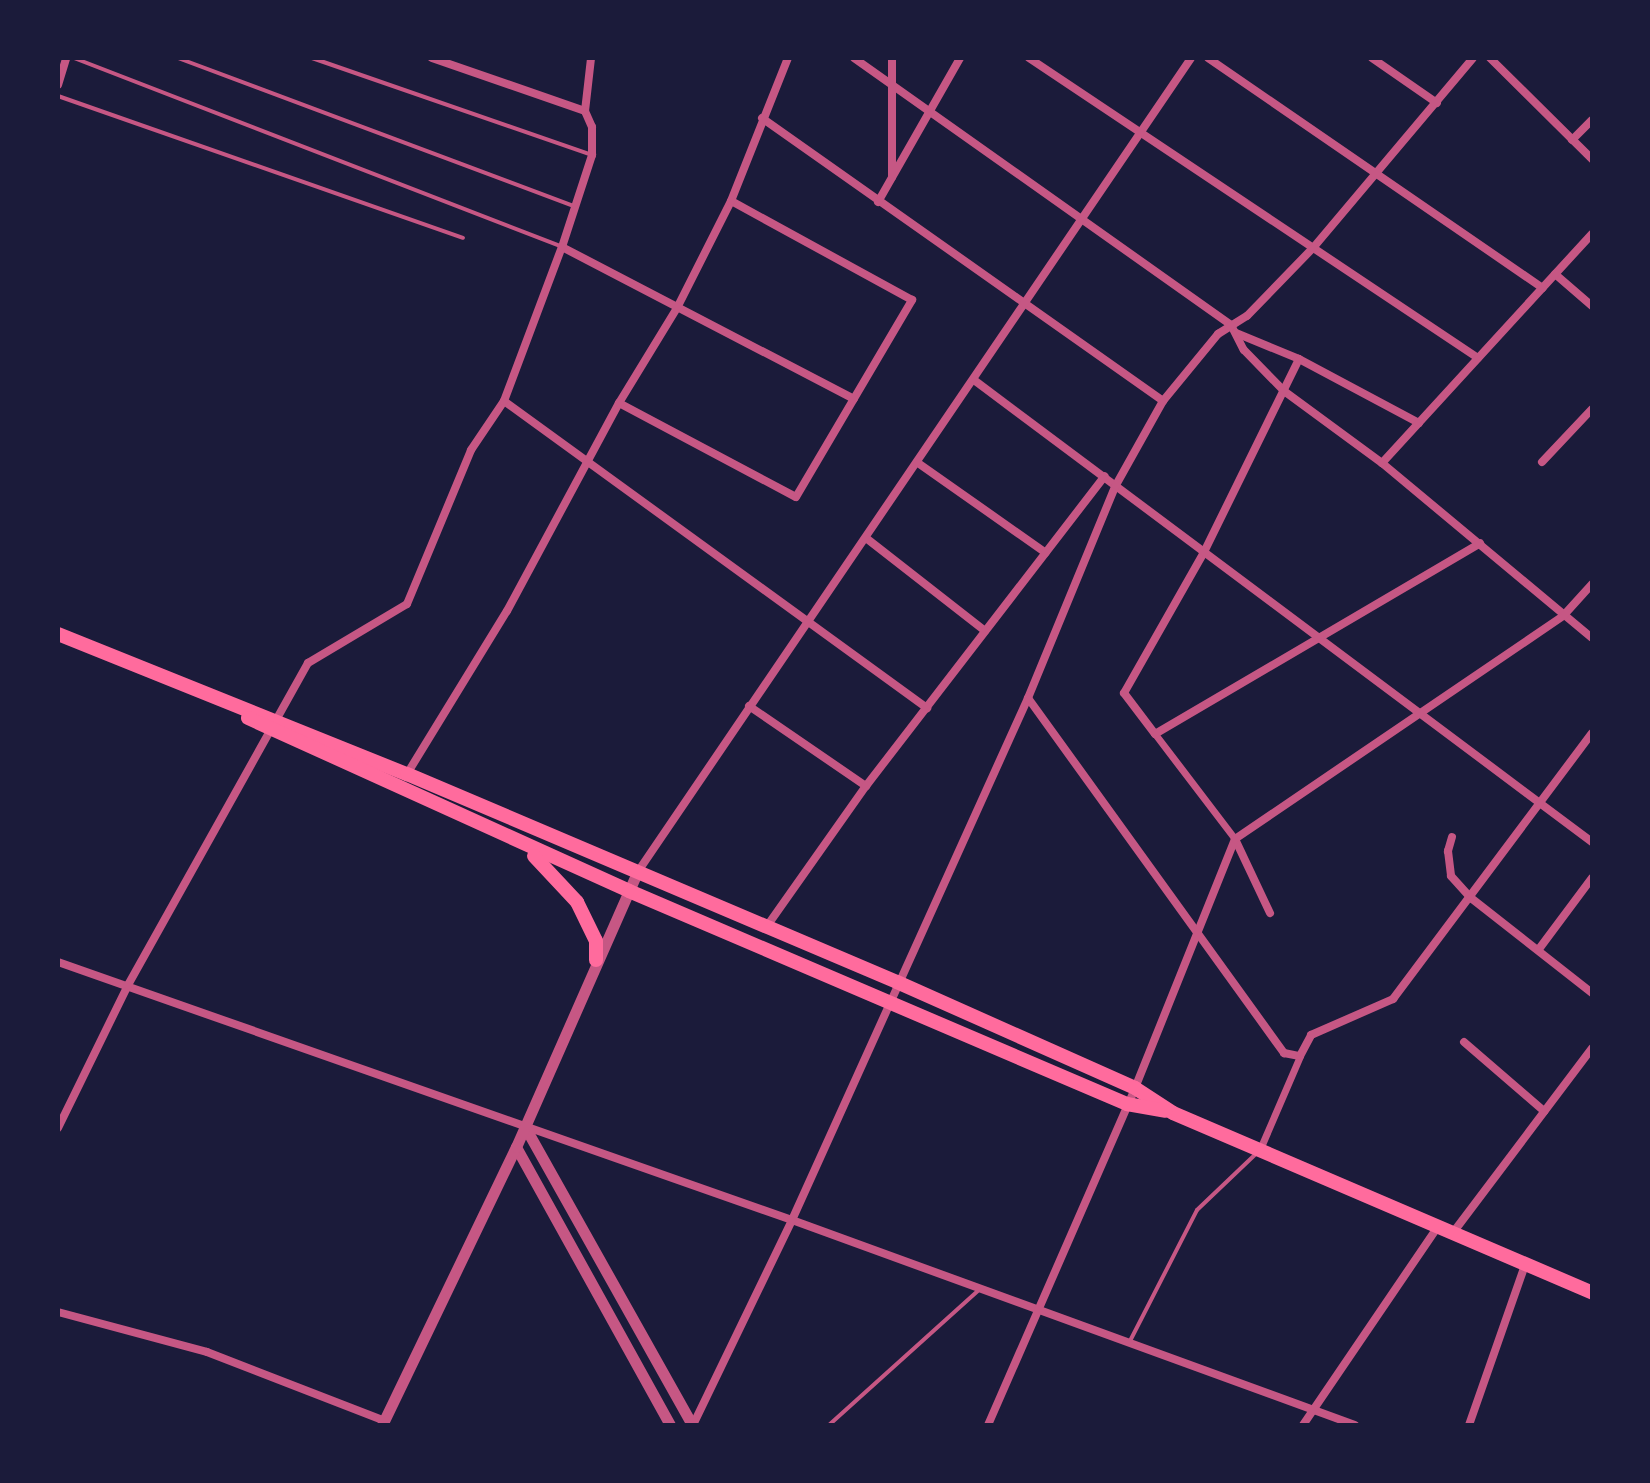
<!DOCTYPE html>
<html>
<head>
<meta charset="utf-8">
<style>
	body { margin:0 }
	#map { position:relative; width:1650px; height:1483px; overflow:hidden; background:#1b1b3a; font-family:"Source Sans 3",sans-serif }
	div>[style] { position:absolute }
	.service>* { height:4px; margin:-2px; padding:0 2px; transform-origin:2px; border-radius:2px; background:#c65784 }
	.pedestrian>* { height:7px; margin:-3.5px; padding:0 3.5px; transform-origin:3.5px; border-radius:3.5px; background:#c65784 }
	.minor>* { height:8px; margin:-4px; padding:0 4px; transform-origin:4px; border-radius:4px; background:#c65784 }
	.tertiary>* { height:11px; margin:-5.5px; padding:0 5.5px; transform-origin:5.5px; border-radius:5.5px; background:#c65784 }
	.primary>* { height:14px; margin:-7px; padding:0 7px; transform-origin:7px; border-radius:7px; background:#ff6b9d }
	span { translate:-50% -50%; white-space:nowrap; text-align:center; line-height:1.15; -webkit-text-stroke:7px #1b1b3a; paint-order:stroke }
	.frame { position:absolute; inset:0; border:60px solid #1b1b3a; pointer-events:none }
</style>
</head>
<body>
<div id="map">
	<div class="service">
		<div style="left:74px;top:58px;width:521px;rotate:21.15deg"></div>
		<div style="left:178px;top:58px;width:422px;rotate:20.5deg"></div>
		<div style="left:312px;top:58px;width:296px;rotate:19.1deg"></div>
		<div style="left:58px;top:96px;width:429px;rotate:19.3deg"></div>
		<div style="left:1130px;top:1341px;width:147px;rotate:-62.9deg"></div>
		<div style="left:1197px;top:1210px;width:84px;rotate:-43.6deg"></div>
		<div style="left:829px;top:1425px;width:202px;rotate:-42deg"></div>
	</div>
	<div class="pedestrian">
		<div style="left:1155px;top:734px;width:132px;rotate:52.7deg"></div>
		<div style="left:1260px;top:1149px;width:101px;rotate:-66.7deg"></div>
	</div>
	<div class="minor">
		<div style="left:854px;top:58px;width:462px;rotate:35.3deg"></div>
		<div style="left:1231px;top:325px;width:28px;rotate:63deg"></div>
		<div style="left:1244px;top:350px;width:57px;rotate:45.7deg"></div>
		<div style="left:1284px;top:391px;width:122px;rotate:36.3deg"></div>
		<div style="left:1382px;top:463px;width:273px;rotate:39.8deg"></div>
		<div style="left:892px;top:58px;width:119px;rotate:90deg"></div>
		<div style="left:1029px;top:58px;width:540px;rotate:33.75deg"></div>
		<div style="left:1208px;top:58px;width:406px;rotate:34.5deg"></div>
		<div style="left:1372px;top:58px;width:79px;rotate:34.7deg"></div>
		<div style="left:1490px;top:58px;width:144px;rotate:44.7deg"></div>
		<div style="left:58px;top:85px;width:28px;rotate:-73deg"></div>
		<div style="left:585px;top:111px;width:53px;rotate:-83.5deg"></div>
		<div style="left:762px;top:118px;width:491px;rotate:35.2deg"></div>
		<div style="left:1572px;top:140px;width:28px;rotate:-45deg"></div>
		<div style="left:878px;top:202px;width:166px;rotate:-60.3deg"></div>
		<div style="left:562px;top:247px;width:329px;rotate:27.5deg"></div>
		<div style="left:1555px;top:274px;width:49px;rotate:40.9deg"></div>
		<div style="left:1236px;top:333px;width:68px;rotate:22.4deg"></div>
		<div style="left:1299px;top:359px;width:136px;rotate:28.1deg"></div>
		<div style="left:1299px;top:359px;width:217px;rotate:116.2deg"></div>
		<div style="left:1203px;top:554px;width:160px;rotate:119.6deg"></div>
		<div style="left:1124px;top:693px;width:51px;rotate:52.9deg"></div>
		<div style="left:1155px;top:734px;width:377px;rotate:-30.4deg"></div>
		<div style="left:974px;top:380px;width:772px;rotate:36.78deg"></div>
		<div style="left:504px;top:401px;width:523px;rotate:35.97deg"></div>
		<div style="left:619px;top:403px;width:200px;rotate:28deg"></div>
		<div style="left:796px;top:497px;width:229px;rotate:-59.5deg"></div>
		<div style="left:912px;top:300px;width:206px;rotate:-151.3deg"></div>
		<div style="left:1542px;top:462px;width:73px;rotate:-46.7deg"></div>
		<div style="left:918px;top:463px;width:156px;rotate:35.1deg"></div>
		<div style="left:1382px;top:463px;width:311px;rotate:-47.5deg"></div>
		<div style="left:866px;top:538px;width:151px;rotate:38deg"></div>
		<div style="left:1028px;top:698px;width:438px;rotate:54.2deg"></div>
		<div style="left:1284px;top:1053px;width:16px;rotate:11deg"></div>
		<div style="left:1300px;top:1056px;width:24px;rotate:-62deg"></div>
		<div style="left:1311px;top:1035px;width:90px;rotate:-23.7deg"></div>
		<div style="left:1393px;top:999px;width:332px;rotate:-53.2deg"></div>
		<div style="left:749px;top:706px;width:142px;rotate:34.4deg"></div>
		<div style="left:407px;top:774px;width:191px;rotate:-58.5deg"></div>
		<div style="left:507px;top:611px;width:236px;rotate:-61.7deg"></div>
		<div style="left:619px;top:403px;width:111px;rotate:-58.6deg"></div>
		<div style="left:677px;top:308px;width:120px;rotate:-63.2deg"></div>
		<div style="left:731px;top:201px;width:154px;rotate:-68.3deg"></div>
		<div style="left:1452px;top:837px;width:15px;rotate:106deg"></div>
		<div style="left:1448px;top:851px;width:25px;rotate:83deg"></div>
		<div style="left:1451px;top:876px;width:30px;rotate:48deg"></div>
		<div style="left:1471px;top:898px;width:154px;rotate:38.1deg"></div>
		<div style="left:1235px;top:839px;width:82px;rotate:64.7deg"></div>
		<div style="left:637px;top:873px;width:985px;rotate:-55.79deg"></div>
		<div style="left:765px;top:929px;width:175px;rotate:-54.8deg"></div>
		<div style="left:866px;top:786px;width:391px;rotate:-52.4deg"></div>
		<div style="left:1539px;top:949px;width:89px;rotate:-53.3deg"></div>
		<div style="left:58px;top:962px;width:778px;rotate:19.37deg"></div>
		<div style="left:792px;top:1220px;width:599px;rotate:20.01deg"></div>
		<div style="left:1464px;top:1042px;width:106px;rotate:40.8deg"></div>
		<div style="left:58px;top:1128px;width:159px;rotate:-63.9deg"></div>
		<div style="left:128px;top:985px;width:369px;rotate:-60.8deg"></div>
		<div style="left:308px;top:663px;width:115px;rotate:-30.8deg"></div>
		<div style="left:407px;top:604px;width:167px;rotate:-67.4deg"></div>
		<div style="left:471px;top:450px;width:59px;rotate:-56deg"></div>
		<div style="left:504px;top:401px;width:165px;rotate:-69.4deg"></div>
		<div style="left:562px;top:247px;width:97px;rotate:-71.9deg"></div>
		<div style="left:592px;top:155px;width:28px;rotate:-90deg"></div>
		<div style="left:592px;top:127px;width:17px;rotate:-114deg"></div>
		<div style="left:585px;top:111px;width:162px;rotate:-160.9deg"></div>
		<div style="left:1452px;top:1234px;width:233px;rotate:-53deg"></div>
		<div style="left:58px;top:1312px;width:154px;rotate:15deg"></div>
		<div style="left:207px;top:1352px;width:191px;rotate:21.2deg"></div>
		<div style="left:693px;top:1425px;width:228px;rotate:-64.2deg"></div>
		<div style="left:792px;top:1220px;width:573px;rotate:-65.67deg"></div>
		<div style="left:1028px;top:698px;width:230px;rotate:-67.6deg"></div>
		<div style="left:1116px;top:485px;width:96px;rotate:-60.8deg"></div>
		<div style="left:1163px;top:401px;width:87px;rotate:-50.6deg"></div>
		<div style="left:1218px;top:334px;width:34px;rotate:-32deg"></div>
		<div style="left:1247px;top:316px;width:95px;rotate:-45.9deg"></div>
		<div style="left:1313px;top:248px;width:248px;rotate:-49.9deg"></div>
		<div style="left:988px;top:1425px;width:368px;rotate:-66.4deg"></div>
		<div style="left:1135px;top:1088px;width:268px;rotate:-68.1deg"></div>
		<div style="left:1235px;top:839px;width:398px;rotate:-34.2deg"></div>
		<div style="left:1564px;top:615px;width:42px;rotate:-47.9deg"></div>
		<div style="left:1303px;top:1425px;width:238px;rotate:-55.8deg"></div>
		<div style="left:1469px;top:1425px;width:170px;rotate:-70.7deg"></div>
	</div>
	<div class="tertiary">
		<div style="left:525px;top:1127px;width:342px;rotate:60.7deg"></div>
		<div style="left:516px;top:1147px;width:318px;rotate:61deg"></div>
		<div style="left:382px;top:1425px;width:309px;rotate:-64.3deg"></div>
		<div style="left:516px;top:1147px;width:300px;rotate:-66.2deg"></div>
	</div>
	<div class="primary">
		<div style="left:58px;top:634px;width:376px;rotate:21.9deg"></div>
		<div style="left:407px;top:774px;width:532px;rotate:23deg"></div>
		<div style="left:897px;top:982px;width:261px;rotate:24deg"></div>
		<div style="left:1135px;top:1088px;width:45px;rotate:33.3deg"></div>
		<div style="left:1173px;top:1113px;width:456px;rotate:23.2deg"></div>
		<div style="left:248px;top:718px;width:418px;rotate:24.4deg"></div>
		<div style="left:629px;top:891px;width:542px;rotate:23.16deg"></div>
		<div style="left:1127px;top:1104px;width:39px;rotate:10deg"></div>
		<div style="left:534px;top:856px;width:63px;rotate:46.9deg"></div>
		<div style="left:577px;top:902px;width:43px;rotate:64deg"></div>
		<div style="left:596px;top:941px;width:19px;rotate:90deg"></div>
	</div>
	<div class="frame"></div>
</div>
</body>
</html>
